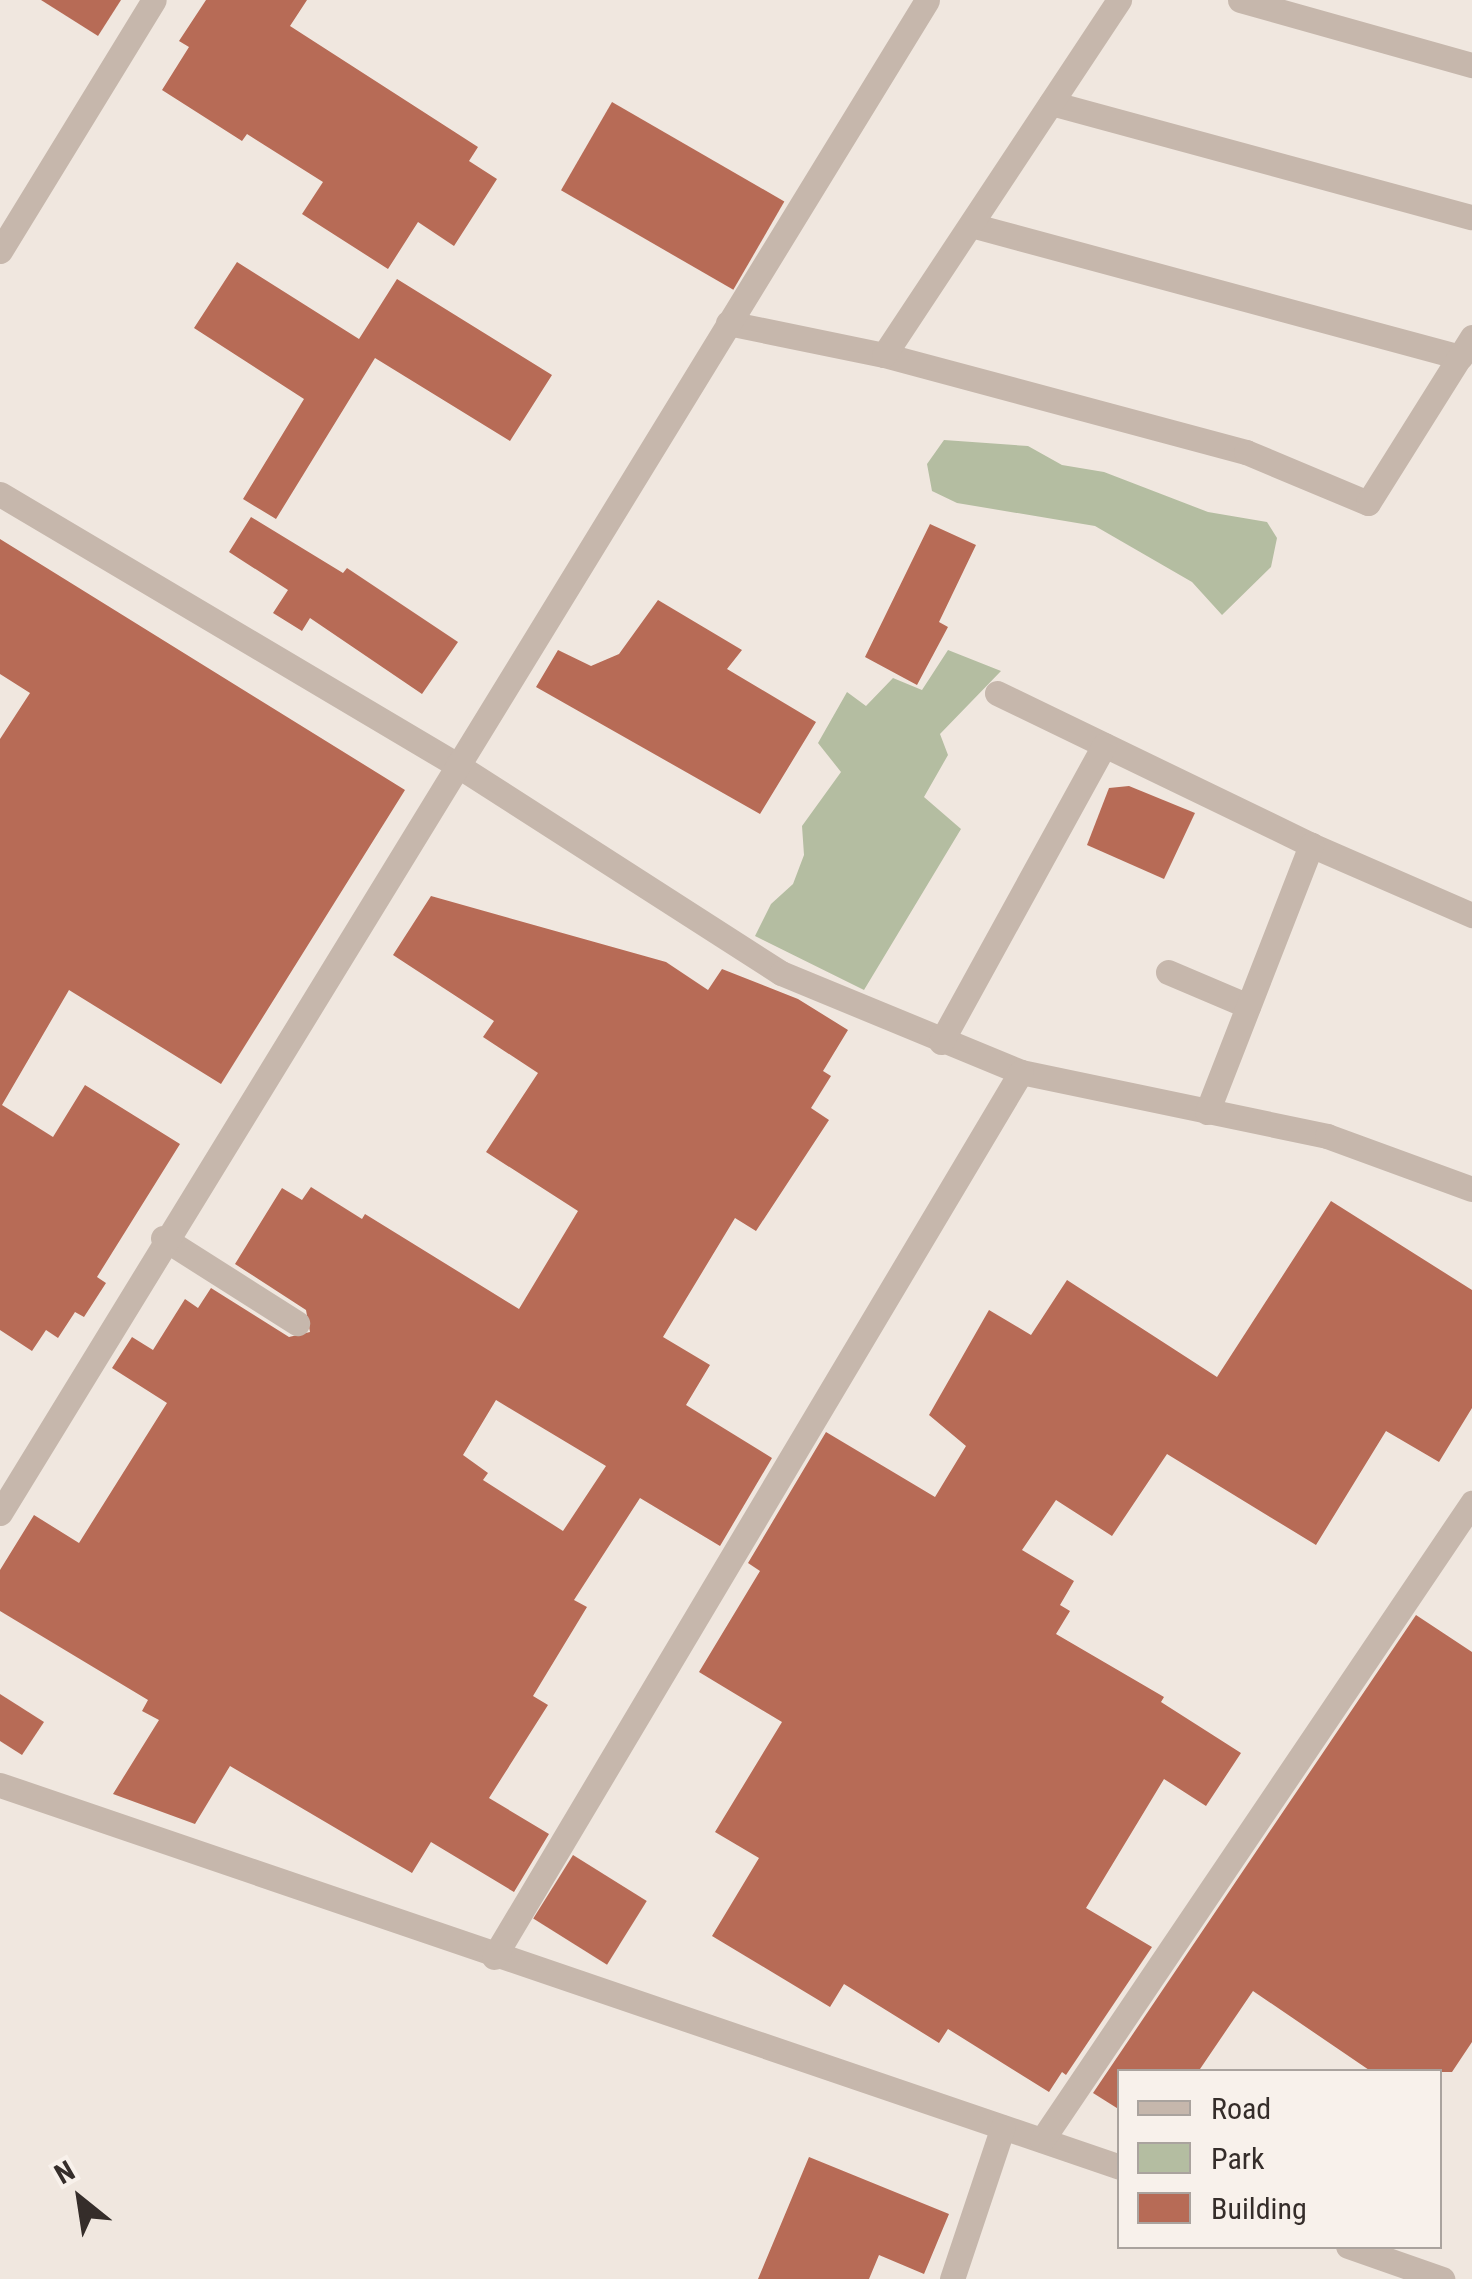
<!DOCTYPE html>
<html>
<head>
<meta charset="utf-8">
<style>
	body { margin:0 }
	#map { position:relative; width:1472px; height:2279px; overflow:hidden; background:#f0e7df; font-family:"Roboto Condensed",sans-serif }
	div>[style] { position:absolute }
	.green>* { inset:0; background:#b4bda1 }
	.building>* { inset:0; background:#b76b56; transform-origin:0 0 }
	.minor>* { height:25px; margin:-12.5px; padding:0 12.5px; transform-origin:12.5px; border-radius:12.5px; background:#c6b7ac }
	span { translate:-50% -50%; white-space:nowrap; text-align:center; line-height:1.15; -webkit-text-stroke:10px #f8f1eb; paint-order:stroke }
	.legend { position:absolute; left:1117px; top:2069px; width:325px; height:180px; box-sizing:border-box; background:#f8f1eb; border:2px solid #aaa39e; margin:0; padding:12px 18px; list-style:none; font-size:30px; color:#352d2a }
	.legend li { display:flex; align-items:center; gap:20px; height:50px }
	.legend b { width:50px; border:2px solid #aaa39e }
	.north { position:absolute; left:30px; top:2149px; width:100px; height:100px; -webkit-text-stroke:8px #f8f1eb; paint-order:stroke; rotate:330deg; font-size:28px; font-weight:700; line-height:40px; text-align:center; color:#352d2a }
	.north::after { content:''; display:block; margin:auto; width:35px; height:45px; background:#352d2a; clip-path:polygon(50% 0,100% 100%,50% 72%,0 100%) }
</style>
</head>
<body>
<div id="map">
	<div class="green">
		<div style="clip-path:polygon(944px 440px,1028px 446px,1062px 465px,1104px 472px,1208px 512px,1267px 522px,1277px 538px,1271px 567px,1222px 615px,1192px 582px,1095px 526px,957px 503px,932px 491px,927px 464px)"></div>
		<div style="clip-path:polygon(948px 650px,1001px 671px,940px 734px,948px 755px,924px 797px,961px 829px,864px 990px,755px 936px,771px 904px,793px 884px,804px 855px,802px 826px,841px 772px,818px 743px,847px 692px,866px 706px,893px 678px,922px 690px)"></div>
	</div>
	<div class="building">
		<div style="clip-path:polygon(41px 0,121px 0,98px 36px)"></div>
		<div style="clip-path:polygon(206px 0,307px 0,290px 26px,478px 147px,469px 161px,497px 179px,454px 246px,418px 222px,388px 269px,302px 214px,323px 182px,247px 134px,242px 141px,162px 90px,189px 47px,179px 41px)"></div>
		<div style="left:612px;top:102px;width:199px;height:102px;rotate:30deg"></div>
		<div style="clip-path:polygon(237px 262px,359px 339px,397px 279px,552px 375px,510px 441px,375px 358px,276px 519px,243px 499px,304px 399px,194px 328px)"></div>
		<div style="clip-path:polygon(251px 517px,343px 573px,347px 568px,458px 642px,422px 694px,310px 618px,302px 631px,273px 613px,288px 590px,229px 552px)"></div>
		<div style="clip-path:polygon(930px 524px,976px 545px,939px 622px,948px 627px,917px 685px,865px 657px)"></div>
		<div style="clip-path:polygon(0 539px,405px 790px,221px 1084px,69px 990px,2px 1105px,53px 1137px,85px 1085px,180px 1144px,97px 1277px,106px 1283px,84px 1317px,75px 1312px,58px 1338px,46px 1330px,32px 1351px,0 1330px,0 739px,30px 693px,0 674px)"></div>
		<div style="clip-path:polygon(658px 600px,742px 650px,727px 669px,816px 722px,760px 814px,536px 687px,558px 650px,591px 666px,619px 654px)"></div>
		<div style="clip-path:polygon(1129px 786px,1195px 813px,1164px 879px,1087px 845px,1109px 788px)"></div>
		<div style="clip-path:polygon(evenodd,431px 896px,666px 962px,708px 990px,722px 969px,798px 999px,848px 1030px,823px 1071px,831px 1076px,811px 1108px,829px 1120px,756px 1231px,735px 1218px,663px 1337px,710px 1365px,686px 1405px,772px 1458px,720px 1546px,640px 1498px,574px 1600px,587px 1607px,533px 1696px,548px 1705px,489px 1798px,549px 1834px,514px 1892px,431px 1842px,412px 1873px,230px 1766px,195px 1824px,113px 1794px,159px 1720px,142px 1711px,148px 1700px,0 1611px,0 1570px,34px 1515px,79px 1543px,167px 1403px,112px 1368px,132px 1337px,153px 1350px,185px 1299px,198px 1308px,211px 1288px,289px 1337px,310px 1332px,306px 1310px,235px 1264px,282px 1188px,302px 1200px,311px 1187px,362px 1219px,365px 1214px,519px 1309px,578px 1211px,486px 1152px,538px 1073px,483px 1037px,494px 1021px,393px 955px,431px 896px,496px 1400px,606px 1466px,563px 1531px,483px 1480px,488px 1473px,463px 1455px,496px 1400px)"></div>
		<div style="clip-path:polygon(1331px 1201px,1472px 1290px,1472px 1408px,1439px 1462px,1386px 1431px,1316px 1545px,1167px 1454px,1112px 1536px,1056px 1500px,1022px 1550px,1074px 1581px,1060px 1605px,1070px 1611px,1056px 1634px,1164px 1697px,1161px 1702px,1241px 1753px,1206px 1806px,1164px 1779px,1086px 1908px,1152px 1947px,1066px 2075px,1062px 2072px,1049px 2092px,948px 2029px,939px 2043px,844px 1984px,830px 2007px,712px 1936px,759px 1858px,715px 1832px,782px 1722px,699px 1672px,760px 1571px,748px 1563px,826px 1432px,935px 1497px,966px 1446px,929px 1415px,989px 1310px,1031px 1335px,1067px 1280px,1217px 1377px)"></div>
		<div style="clip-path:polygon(1416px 1615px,1472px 1652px,1472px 2042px,1452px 2072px,1372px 2072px,1253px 1991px,1198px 2072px,1120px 2072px,1120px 2110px,1093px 2093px)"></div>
		<div style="clip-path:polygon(0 1694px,44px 1722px,22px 1755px,0 1741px)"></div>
		<div style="left:573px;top:1855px;width:87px;height:75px;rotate:32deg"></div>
		<div style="clip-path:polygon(809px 2157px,949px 2214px,924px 2274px,879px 2255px,869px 2279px,758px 2279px)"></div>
	</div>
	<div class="minor">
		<div style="left:1240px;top:0;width:241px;rotate:15.7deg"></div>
		<div style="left:1051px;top:103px;width:436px;rotate:15.2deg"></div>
		<div style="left:971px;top:225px;width:507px;rotate:15.11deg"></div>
		<div style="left:0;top:251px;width:294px;rotate:-58.5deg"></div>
		<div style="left:728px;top:323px;width:159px;rotate:11.6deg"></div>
		<div style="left:884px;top:355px;width:375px;rotate:15deg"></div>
		<div style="left:1246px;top:452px;width:132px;rotate:22.7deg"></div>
		<div style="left:1368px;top:503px;width:196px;rotate:-57.9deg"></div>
		<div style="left:884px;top:355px;width:426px;rotate:-56.5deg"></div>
		<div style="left:0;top:494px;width:531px;rotate:30.67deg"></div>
		<div style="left:457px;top:765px;width:385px;rotate:32.7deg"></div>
		<div style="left:781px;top:973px;width:260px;rotate:22.4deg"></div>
		<div style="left:1021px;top:1072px;width:313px;rotate:11.8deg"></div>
		<div style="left:1327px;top:1136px;width:154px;rotate:20.1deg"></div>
		<div style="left:997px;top:693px;width:349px;rotate:25.8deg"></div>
		<div style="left:1311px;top:845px;width:176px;rotate:23.5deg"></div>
		<div style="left:1168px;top:972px;width:87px;rotate:23deg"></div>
		<div style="left:941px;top:1042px;width:339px;rotate:-61.2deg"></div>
		<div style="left:1207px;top:1112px;width:287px;rotate:-68.7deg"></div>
		<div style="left:163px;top:1238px;width:159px;rotate:32.4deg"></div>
		<div style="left:0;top:1513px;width:1774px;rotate:-58.5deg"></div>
		<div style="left:0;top:1785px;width:1183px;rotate:18.83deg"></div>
		<div style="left:494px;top:1957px;width:1030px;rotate:-59.23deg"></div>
		<div style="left:1042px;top:2140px;width:769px;rotate:-55.98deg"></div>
		<div style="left:1348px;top:2246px;width:100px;rotate:19.3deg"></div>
		<div style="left:952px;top:2279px;width:160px;rotate:-71.5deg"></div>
	</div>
	<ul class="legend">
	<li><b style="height:12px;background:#c6b7ac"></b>Road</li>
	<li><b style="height:28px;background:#b4bda1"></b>Park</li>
	<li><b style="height:28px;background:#b76b56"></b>Building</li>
	</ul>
	<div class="north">N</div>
</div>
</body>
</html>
